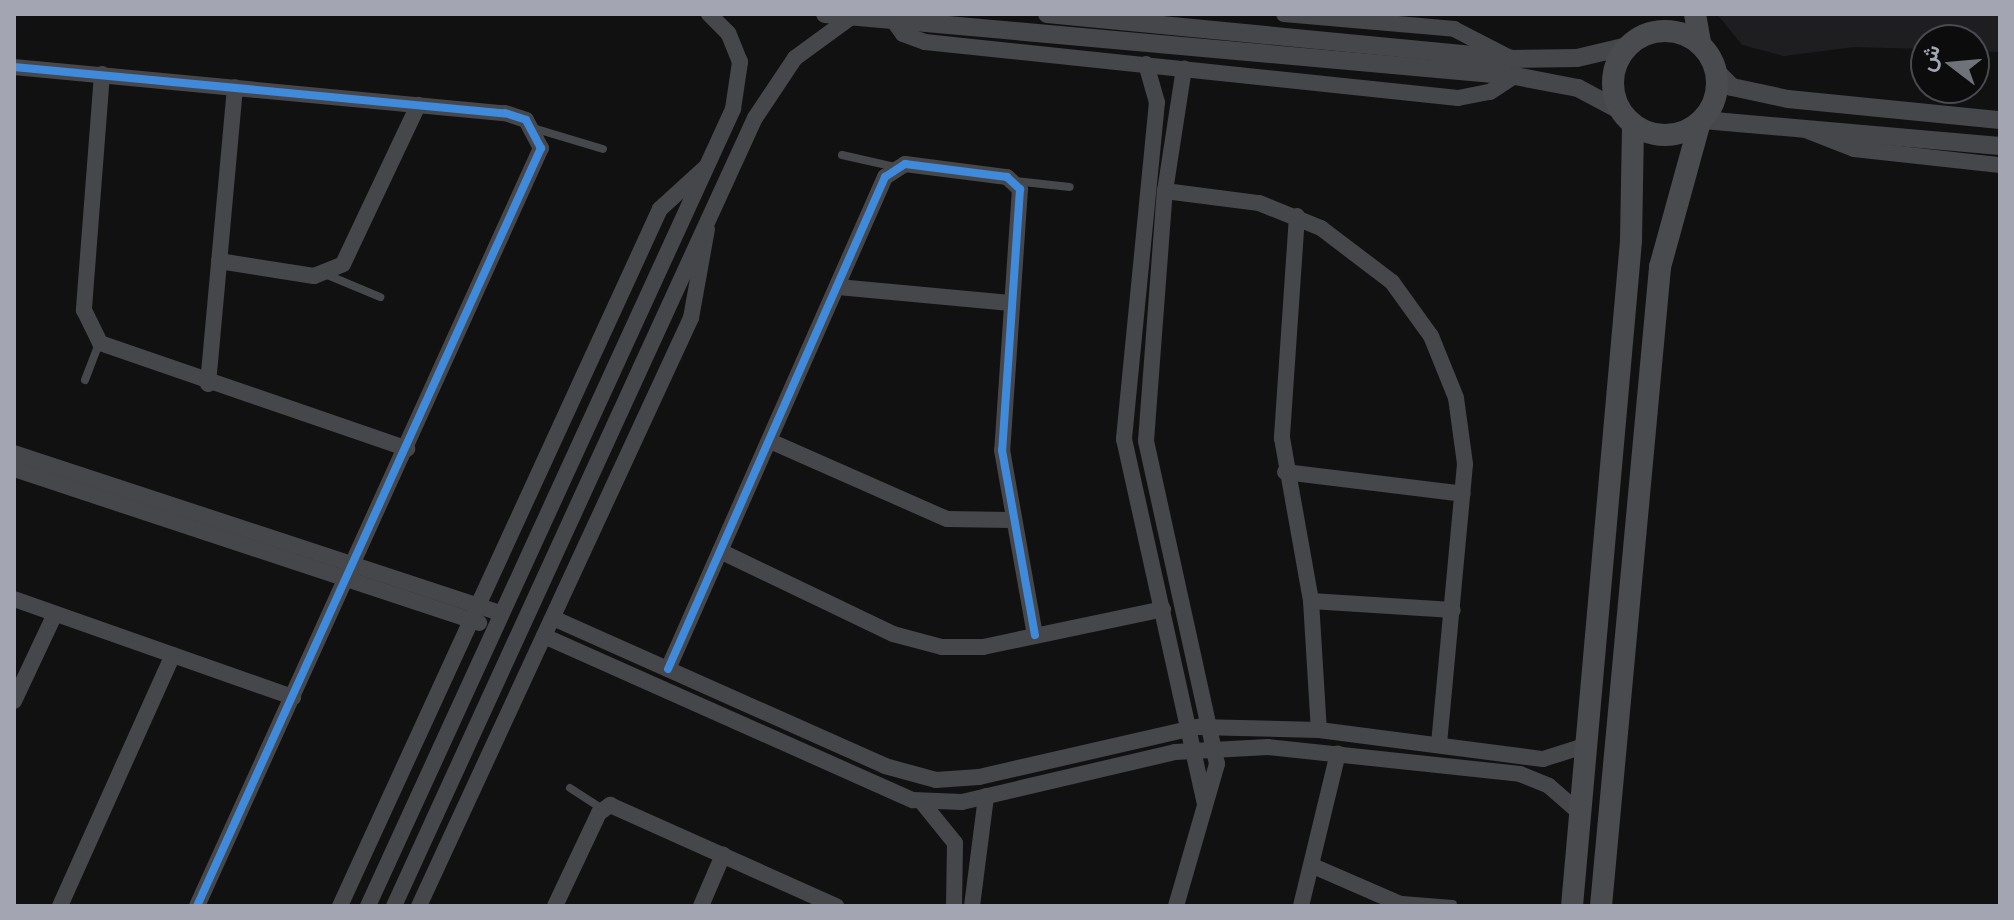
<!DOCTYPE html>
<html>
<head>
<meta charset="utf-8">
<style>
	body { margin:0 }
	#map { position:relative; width:2014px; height:920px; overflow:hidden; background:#111112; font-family:"PT Sans",Vazirmatn,sans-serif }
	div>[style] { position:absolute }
	.built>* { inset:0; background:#1e1e20 }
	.service>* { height:8px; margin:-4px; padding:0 4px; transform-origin:4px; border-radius:4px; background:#46474a }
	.minor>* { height:16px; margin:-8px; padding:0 8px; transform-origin:8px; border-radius:8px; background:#46474a }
	.tertiary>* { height:18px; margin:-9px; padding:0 9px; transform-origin:9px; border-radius:9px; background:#46474a }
	.secondary>* { height:22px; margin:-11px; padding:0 11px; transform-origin:11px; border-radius:11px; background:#4a4b4e }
	.secondary>.ring { margin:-11px; padding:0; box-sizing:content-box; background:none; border:22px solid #4a4b4e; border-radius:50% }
	.cycleway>* { height:8px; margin:-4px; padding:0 4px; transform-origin:4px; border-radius:4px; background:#408adc }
	span { translate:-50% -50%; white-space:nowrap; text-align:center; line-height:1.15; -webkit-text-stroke:6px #0c0c0d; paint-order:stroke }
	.frame { position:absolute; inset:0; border:16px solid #a3a6b2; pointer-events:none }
	.north { position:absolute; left:1910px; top:24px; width:80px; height:80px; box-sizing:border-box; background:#0c0c0d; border:2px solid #484a4f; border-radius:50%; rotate:286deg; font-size:22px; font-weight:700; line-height:32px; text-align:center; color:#a3a6b2 }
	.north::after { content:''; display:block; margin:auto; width:28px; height:36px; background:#70727a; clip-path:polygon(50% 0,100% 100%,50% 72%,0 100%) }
</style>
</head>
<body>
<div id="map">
	<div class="built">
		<div style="clip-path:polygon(1717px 14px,2000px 14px,2000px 52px,1974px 51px,1974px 40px,1926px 40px,1926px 49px,1854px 47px,1784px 56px,1742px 45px)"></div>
	</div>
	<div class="service">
		<div style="left:533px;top:128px;width:73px;rotate:16.7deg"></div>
		<div style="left:842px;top:155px;width:54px;rotate:12.8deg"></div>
		<div style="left:1015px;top:181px;width:55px;rotate:6.2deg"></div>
		<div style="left:325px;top:274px;width:60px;rotate:22.7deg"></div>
		<div style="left:85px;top:380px;width:40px;rotate:-69deg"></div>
		<div style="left:570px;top:788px;width:38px;rotate:33deg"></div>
		<div style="left:1402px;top:900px;width:51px;rotate:4.5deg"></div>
	</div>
	<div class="minor">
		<div style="left:1284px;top:14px;width:171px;rotate:5deg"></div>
		<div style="left:1454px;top:29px;width:65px;rotate:27.3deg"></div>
		<div style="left:890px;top:16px;width:22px;rotate:54deg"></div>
		<div style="left:903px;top:34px;width:23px;rotate:20deg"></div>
		<div style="left:925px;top:42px;width:536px;rotate:6deg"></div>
		<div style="left:1458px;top:98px;width:33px;rotate:-11deg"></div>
		<div style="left:1490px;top:92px;width:30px;rotate:-33deg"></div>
		<div style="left:1146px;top:64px;width:40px;rotate:74deg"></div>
		<div style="left:1157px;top:102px;width:339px;rotate:95.6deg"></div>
		<div style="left:1124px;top:439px;width:374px;rotate:77.5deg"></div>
		<div style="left:14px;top:67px;width:493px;rotate:5.4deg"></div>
		<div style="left:505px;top:113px;width:22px;rotate:18deg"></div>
		<div style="left:526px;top:120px;width:32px;rotate:62deg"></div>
		<div style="left:541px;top:148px;width:832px;rotate:114.41deg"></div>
		<div style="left:102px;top:74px;width:237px;rotate:94.4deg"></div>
		<div style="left:84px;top:310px;width:37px;rotate:64deg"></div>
		<div style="left:100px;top:343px;width:325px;rotate:19deg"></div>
		<div style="left:1803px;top:129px;width:55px;rotate:21.4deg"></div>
		<div style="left:1854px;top:149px;width:147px;rotate:6.3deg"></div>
		<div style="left:1165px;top:191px;width:95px;rotate:7.3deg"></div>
		<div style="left:1259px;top:203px;width:67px;rotate:22deg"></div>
		<div style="left:1321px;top:228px;width:89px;rotate:37.3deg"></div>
		<div style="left:1392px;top:282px;width:67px;rotate:54.2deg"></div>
		<div style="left:1431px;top:336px;width:67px;rotate:68deg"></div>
		<div style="left:1456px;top:398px;width:67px;rotate:82.2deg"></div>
		<div style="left:1465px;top:464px;width:282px;rotate:95.3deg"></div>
		<div style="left:1297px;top:216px;width:223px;rotate:93.9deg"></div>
		<div style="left:1282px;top:438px;width:166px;rotate:79.9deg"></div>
		<div style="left:1311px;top:601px;width:129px;rotate:86.5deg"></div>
		<div style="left:219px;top:261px;width:96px;rotate:9deg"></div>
		<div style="left:314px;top:276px;width:31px;rotate:-22deg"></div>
		<div style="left:343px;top:264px;width:176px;rotate:-64.7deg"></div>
		<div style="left:838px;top:287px;width:173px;rotate:5.3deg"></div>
		<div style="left:208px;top:384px;width:298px;rotate:-84.8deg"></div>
		<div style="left:770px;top:441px;width:193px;rotate:23.8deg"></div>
		<div style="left:947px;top:519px;width:64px;rotate:0.9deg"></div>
		<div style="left:14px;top:453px;width:512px;rotate:18.22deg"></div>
		<div style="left:14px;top:469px;width:490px;rotate:18.3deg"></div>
		<div style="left:1285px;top:472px;width:179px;rotate:7deg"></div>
		<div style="left:720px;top:551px;width:192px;rotate:25.6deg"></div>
		<div style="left:893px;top:634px;width:51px;rotate:14.9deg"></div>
		<div style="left:942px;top:647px;width:41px"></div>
		<div style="left:983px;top:647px;width:184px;rotate:-11.9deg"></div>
		<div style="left:14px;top:599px;width:296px;rotate:19.4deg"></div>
		<div style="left:1311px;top:601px;width:142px;rotate:3.6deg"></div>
		<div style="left:553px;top:618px;width:363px;rotate:24deg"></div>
		<div style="left:885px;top:766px;width:53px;rotate:15.4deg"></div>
		<div style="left:936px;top:780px;width:43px;rotate:-4deg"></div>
		<div style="left:979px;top:777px;width:225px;rotate:-12.9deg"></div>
		<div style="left:1198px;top:727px;width:121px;rotate:1.4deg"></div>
		<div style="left:1319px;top:730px;width:226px;rotate:7.4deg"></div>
		<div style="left:1543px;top:759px;width:46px;rotate:-17.7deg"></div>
		<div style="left:544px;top:636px;width:404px;rotate:24deg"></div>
		<div style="left:913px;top:800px;width:49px;rotate:2.3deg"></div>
		<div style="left:962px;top:802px;width:219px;rotate:-13.2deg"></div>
		<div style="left:1175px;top:752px;width:93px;rotate:-3.1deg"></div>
		<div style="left:1268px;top:747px;width:253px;rotate:6.1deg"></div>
		<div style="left:1520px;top:774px;width:31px;rotate:22deg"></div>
		<div style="left:1549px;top:786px;width:43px;rotate:41.2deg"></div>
		<div style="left:668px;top:669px;width:538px;rotate:-66.2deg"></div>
		<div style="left:885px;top:177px;width:24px;rotate:-33deg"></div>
		<div style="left:905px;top:164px;width:103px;rotate:7.3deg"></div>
		<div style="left:1007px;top:177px;width:18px;rotate:43deg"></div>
		<div style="left:1020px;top:189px;width:262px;rotate:93.9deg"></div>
		<div style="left:1002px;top:450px;width:188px;rotate:79.9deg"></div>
		<div style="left:14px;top:701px;width:96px;rotate:-64.8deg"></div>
		<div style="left:921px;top:801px;width:54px;rotate:51deg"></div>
		<div style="left:955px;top:843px;width:63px;rotate:90.9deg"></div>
		<div style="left:1313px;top:866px;width:100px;rotate:23.5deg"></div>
		<div style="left:60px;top:906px;width:275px;rotate:-65.8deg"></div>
		<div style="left:340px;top:906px;width:767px;rotate:-65.34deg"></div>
		<div style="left:660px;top:209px;width:62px;rotate:-42.4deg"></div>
		<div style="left:368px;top:906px;width:877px;rotate:-65.39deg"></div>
		<div style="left:733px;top:109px;width:48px;rotate:-81.5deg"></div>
		<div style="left:740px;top:62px;width:31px;rotate:-112deg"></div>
		<div style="left:728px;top:33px;width:27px;rotate:-135deg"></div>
		<div style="left:394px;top:906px;width:867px;rotate:-65.39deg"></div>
		<div style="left:755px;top:118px;width:72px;rotate:-56.3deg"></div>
		<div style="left:795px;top:58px;width:73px;rotate:-36.1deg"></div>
		<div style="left:419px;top:906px;width:648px;rotate:-65.18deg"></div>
		<div style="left:691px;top:318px;width:90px;rotate:-79.8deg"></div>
		<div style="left:555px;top:906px;width:103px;rotate:-64.7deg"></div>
		<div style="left:599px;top:813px;width:14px;rotate:-36deg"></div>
		<div style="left:610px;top:805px;width:248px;rotate:24.1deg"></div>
		<div style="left:701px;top:906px;width:56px;rotate:-66.7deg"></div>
		<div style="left:972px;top:906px;width:111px;rotate:-82.7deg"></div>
		<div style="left:1176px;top:906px;width:148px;rotate:-73.9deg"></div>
		<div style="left:1217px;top:764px;width:331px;rotate:-102.4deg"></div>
		<div style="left:1146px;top:441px;width:251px;rotate:-85.7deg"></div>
		<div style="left:1165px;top:191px;width:124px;rotate:-81.2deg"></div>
		<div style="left:1301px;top:906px;width:157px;rotate:-76.4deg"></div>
	</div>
	<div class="tertiary">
		<div style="left:825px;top:14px;width:693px;rotate:5.13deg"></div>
		<div style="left:1515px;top:76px;width:64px;rotate:10.8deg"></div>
		<div style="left:1578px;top:88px;width:49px;rotate:28.1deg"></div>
		<div style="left:1047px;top:14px;width:467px;rotate:5.5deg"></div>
		<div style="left:1512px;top:59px;width:65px;rotate:-0.9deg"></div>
		<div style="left:1577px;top:58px;width:52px;rotate:-13.2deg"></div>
		<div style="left:1717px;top:72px;width:21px;rotate:45deg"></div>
		<div style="left:1732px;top:87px;width:57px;rotate:12.1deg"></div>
		<div style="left:1788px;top:99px;width:213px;rotate:5.7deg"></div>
		<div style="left:1703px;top:120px;width:298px;rotate:5deg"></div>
	</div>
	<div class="secondary">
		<div style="left:1695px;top:14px;width:29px;rotate:80deg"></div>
		<div class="ring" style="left:1613px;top:31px;width:82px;height:82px"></div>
		<div style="left:1572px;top:906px;width:668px;rotate:-84.93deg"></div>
		<div style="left:1631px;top:241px;width:117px;rotate:-89deg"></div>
		<div style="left:1601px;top:906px;width:642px;rotate:-84.72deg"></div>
		<div style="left:1660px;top:267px;width:150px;rotate:-74.6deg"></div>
	</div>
	<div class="cycleway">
		<div style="left:14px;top:67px;width:493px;rotate:5.4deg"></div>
		<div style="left:505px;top:113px;width:22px;rotate:18deg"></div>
		<div style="left:526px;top:120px;width:32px;rotate:62deg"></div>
		<div style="left:541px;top:148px;width:832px;rotate:114.41deg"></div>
		<div style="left:668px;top:669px;width:538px;rotate:-66.2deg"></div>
		<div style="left:885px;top:177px;width:24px;rotate:-33deg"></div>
		<div style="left:905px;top:164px;width:103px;rotate:7.3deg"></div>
		<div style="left:1007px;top:177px;width:18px;rotate:43deg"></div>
		<div style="left:1020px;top:189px;width:262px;rotate:93.9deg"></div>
		<div style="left:1002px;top:450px;width:188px;rotate:79.9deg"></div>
	</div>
	<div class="frame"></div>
	<div class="north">ش</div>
</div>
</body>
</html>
